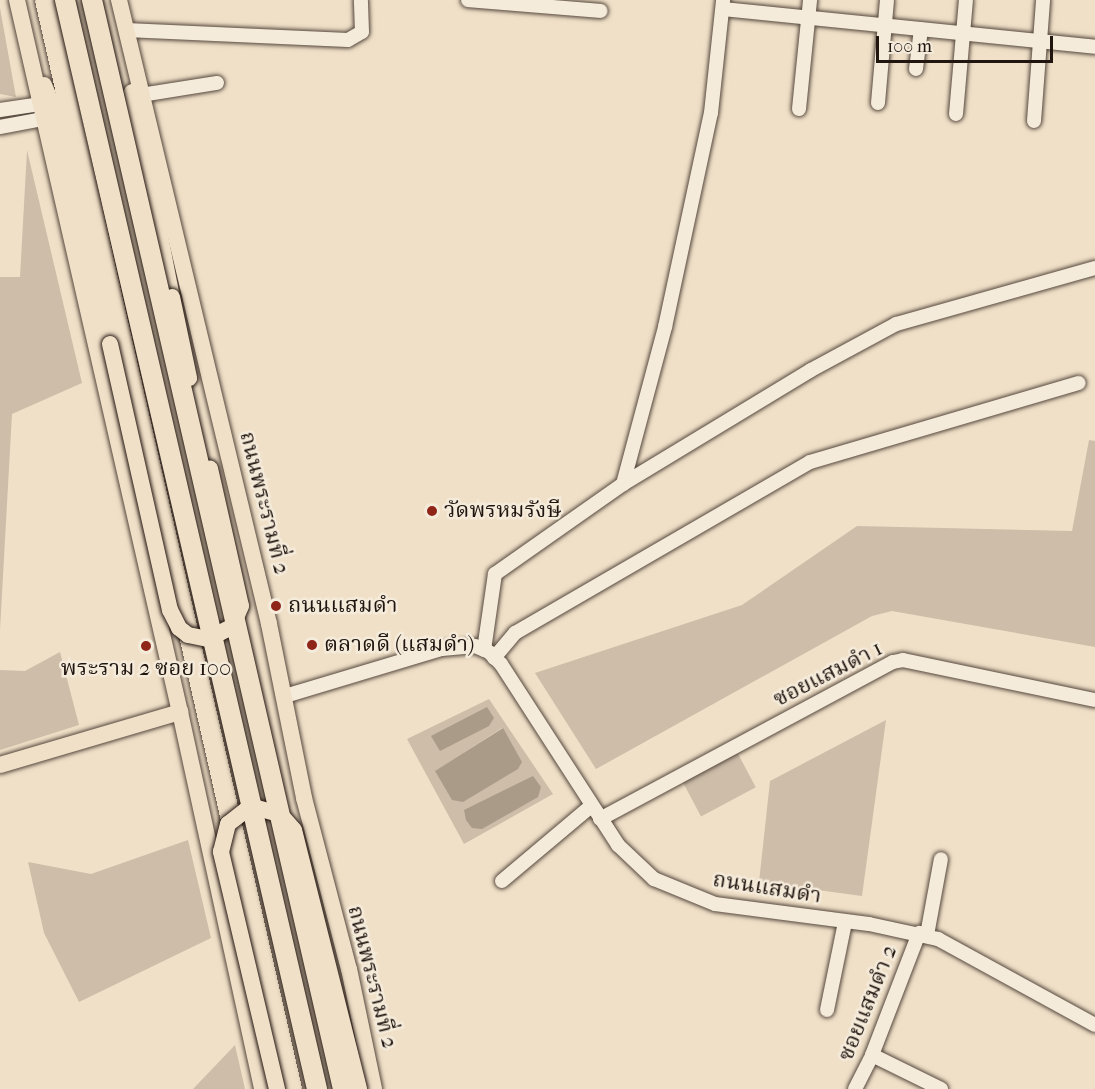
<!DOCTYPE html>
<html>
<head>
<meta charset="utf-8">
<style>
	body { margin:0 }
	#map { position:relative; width:1095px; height:1089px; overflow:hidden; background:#f0e0c8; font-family:"IM FELL French Canon","Noto Serif Thai",serif }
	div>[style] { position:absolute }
	.green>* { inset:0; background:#cdbda9; transform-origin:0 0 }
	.water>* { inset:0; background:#aa9b89 }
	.roads { filter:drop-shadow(0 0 2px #55483d) drop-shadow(0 0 2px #55483d) }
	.minor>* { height:14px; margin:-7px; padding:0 7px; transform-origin:7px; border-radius:7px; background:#f5ebdb }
	.major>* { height:16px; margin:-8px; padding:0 8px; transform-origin:8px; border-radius:8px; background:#f0e0c8 }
	.highway>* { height:20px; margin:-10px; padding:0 10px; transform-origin:10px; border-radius:10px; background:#f0e0c8 }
	.bridges { filter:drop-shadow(0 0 2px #21150f) drop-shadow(0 0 2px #21150f) }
	.major-bridge>* { height:16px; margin:-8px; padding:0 8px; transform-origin:8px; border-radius:8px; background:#f0e0c8 }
	.highway-bridge>* { height:20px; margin:-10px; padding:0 10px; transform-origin:10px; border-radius:10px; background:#f0e0c8 }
	.dots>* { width:16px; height:16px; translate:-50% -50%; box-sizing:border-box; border:3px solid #f5ebdb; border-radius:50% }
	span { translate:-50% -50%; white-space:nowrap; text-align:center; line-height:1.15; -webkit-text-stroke:5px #f5ebdb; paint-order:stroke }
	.street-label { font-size:22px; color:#21150f }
	.poi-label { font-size:22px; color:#21150f }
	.left { translate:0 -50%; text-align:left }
	.scale { position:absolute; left:876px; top:36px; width:177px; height:27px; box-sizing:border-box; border:3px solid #21150f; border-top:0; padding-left:8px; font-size:18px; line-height:21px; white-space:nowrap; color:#21150f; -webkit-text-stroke:4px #f5ebdb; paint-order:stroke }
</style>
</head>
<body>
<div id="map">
	<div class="green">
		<div style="clip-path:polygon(0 8px,16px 97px,0 94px)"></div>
		<div style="clip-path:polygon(27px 150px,82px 383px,12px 414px,0 630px,0 277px,20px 277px)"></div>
		<div style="clip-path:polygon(1089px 440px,1095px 441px,1095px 647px,892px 611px,872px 616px,596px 769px,535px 673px,742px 605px,857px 526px,1072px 531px)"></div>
		<div style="clip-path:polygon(60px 652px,79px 725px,0 750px,0 670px,25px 671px)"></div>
		<div style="clip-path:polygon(evenodd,489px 699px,553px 794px,464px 844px,407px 739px,489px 699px,502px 728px,511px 745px,435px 772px,436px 771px,502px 728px)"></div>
		<div style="clip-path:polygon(886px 720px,862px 896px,759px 882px,770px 781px)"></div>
		<div style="left:737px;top:752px;width:40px;height:62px;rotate:62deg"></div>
		<div style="clip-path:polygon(188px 840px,211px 938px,79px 1002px,44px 933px,28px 862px,91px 874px)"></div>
		<div style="clip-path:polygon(235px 1045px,245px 1089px,193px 1089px)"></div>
	</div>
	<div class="water">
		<div style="clip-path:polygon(487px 707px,494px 718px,489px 726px,440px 751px,431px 736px)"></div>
		<div style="clip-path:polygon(503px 728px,522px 762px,518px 769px,463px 802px,452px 800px,435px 771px)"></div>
		<div style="clip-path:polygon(533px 776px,541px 787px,538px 797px,482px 829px,472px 828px,466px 820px,464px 810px)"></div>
	</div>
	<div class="roads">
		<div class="minor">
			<div style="left:468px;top:0;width:133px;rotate:4.7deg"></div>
			<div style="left:723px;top:9px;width:374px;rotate:5.8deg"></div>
			<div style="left:126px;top:30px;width:222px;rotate:2.6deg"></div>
			<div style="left:348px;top:40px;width:16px;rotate:-30deg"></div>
			<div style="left:362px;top:32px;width:32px;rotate:-92deg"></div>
			<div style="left:916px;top:69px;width:40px;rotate:-82.9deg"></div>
			<div style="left:141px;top:95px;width:77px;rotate:-9deg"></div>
			<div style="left:878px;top:103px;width:103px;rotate:-85deg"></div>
			<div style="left:799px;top:109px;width:110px;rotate:-84.2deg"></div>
			<div style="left:0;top:110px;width:40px;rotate:-8.5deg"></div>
			<div style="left:956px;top:114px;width:114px;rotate:-85deg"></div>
			<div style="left:1034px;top:121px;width:121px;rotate:-85.7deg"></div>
			<div style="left:0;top:127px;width:44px;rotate:-10.5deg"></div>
			<div style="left:623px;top:484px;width:163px;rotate:-75deg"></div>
			<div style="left:665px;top:327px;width:219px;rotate:-77.9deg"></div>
			<div style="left:711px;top:113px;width:114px;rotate:-83.9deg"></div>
			<div style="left:484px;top:650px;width:77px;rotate:-81.8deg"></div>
			<div style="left:495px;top:574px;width:156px;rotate:-35.1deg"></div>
			<div style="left:623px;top:484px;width:220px;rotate:-31.2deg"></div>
			<div style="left:811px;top:370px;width:97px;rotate:-28.4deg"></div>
			<div style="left:896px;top:324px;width:207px;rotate:-15.7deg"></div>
			<div style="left:494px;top:658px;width:33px;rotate:-50deg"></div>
			<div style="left:515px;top:633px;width:341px;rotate:-30.1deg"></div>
			<div style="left:810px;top:462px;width:280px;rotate:-16.4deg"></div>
			<div style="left:285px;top:696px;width:164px;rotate:-16.7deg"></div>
			<div style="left:442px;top:649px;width:33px;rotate:-5deg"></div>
			<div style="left:475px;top:646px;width:15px;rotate:23deg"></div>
			<div style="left:489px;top:652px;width:17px;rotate:45deg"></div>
			<div style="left:501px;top:664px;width:216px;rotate:57.1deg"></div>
			<div style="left:618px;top:845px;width:50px;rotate:43.4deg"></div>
			<div style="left:654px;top:879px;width:66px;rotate:22.3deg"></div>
			<div style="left:715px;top:904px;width:155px;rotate:7.4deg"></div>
			<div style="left:869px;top:924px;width:71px;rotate:12.3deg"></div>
			<div style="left:938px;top:939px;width:179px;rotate:28.7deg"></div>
			<div style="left:600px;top:819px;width:332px;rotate:-28.2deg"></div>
			<div style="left:893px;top:662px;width:10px;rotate:-11deg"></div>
			<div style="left:903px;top:660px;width:196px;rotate:11.8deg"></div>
			<div style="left:502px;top:881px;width:116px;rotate:-40.1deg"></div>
			<div style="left:927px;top:935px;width:77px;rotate:-79.6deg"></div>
			<div style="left:827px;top:1010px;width:90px;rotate:-78.4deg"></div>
			<div style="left:872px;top:1055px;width:77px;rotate:26.2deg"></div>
			<div style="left:855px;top:1089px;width:38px;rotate:-63deg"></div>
			<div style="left:872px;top:1055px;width:131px;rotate:-68.9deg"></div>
		</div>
		<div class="major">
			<div style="left:17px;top:0;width:730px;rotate:77.11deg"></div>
			<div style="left:180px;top:712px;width:386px;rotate:77.7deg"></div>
			<div style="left:119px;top:0;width:642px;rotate:76.48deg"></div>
			<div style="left:269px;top:624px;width:177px;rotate:78.6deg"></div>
			<div style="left:304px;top:798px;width:177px;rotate:75.3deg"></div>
			<div style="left:349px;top:969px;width:123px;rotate:78.2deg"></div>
			<div style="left:44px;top:85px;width:44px;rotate:67.5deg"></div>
			<div style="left:61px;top:126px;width:223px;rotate:77.3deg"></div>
			<div style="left:132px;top:92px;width:209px;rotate:79deg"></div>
			<div style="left:0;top:765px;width:188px;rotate:-16.4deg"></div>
		</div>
		<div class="highway">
			<div style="left:45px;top:0;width:1117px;rotate:77.22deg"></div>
		</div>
	</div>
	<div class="bridges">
		<div class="major-bridge">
			<div style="left:172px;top:297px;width:83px;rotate:78.1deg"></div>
			<div style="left:110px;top:344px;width:273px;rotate:77.3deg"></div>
			<div style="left:170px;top:610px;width:20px;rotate:63deg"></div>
			<div style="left:179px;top:628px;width:11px;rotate:38deg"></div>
			<div style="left:188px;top:635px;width:20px;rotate:11deg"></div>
			<div style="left:208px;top:639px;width:27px;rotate:-27deg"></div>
			<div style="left:232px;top:627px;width:23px;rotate:-67deg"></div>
			<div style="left:241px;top:606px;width:141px;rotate:-102.7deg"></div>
			<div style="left:277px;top:1089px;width:244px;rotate:-103.3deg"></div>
			<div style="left:221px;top:852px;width:29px;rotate:-76deg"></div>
			<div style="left:228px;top:824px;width:23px;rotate:-38deg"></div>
			<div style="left:246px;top:810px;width:11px;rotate:-10deg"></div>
			<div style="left:257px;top:808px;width:24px;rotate:15deg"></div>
			<div style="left:280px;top:814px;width:21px;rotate:49deg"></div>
			<div style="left:294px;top:830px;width:267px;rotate:75.9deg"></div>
		</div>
		<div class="highway-bridge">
			<div style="left:65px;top:0;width:1118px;rotate:76.97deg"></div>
			<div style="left:92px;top:0;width:1118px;rotate:77.02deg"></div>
		</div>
	</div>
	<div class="dots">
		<div style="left:432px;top:511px;background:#8f2418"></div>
		<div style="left:276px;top:606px;background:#8f2418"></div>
		<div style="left:312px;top:645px;background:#8f2418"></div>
		<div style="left:146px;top:646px;background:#8f2418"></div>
	</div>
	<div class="street-label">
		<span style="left:264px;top:503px;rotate:76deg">ถนนพระรามที่ 2</span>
		<span style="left:828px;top:674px;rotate:-27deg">ซอยแสมดำ 1</span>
		<span style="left:767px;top:888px;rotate:9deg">ถนนแสมดำ</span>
		<span style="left:372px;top:977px;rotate:76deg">ถนนพระรามที่ 2</span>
		<span style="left:868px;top:1003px;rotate:-68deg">ซอยแสมดำ 2</span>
	</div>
	<div class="poi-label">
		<span class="left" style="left:444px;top:511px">วัดพรหมรังษี</span>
		<span class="left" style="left:288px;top:606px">ถนนแสมดำ</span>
		<span class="left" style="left:324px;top:645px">ตลาดดี (แสมดำ)</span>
		<span style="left:146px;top:669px">พระราม 2 ซอย 100</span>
	</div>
	<div class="scale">100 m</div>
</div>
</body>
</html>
